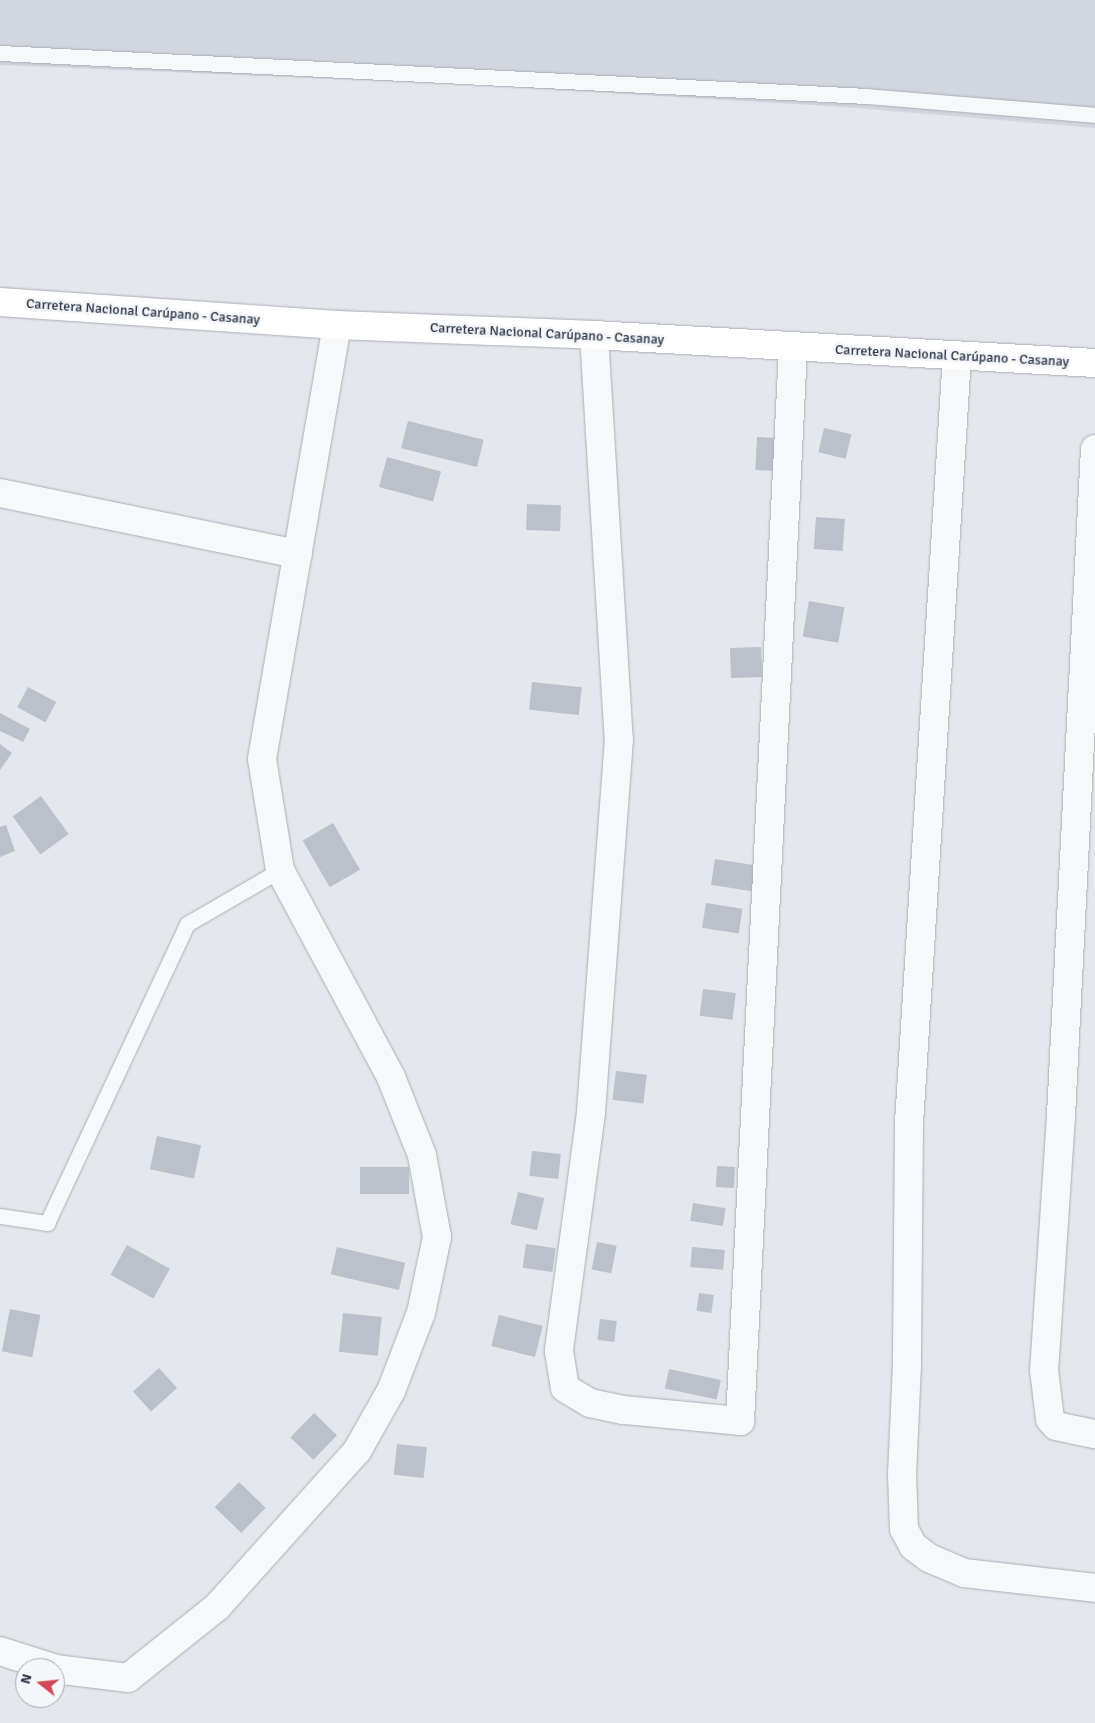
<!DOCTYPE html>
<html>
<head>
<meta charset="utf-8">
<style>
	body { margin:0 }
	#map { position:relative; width:1095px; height:1723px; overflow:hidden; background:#e4e7ec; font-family:Signika,sans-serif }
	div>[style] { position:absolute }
	.built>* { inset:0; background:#d2d6de }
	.building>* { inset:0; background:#bbc0ca; transform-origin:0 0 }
	.roads { filter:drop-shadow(0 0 1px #a9aeb7) drop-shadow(0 0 1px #a9aeb7) }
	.lane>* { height:15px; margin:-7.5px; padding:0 7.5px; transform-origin:7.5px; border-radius:7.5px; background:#f7f8fa }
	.street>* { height:28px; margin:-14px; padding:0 14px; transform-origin:14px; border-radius:14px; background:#f7f8fa }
	.highway>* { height:28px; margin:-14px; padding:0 14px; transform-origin:14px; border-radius:14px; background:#fff }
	span { translate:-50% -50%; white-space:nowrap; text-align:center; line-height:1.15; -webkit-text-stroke:5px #f4f6f9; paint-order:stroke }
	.street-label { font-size:14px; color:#2b3445 }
	.north { position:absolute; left:15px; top:1658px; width:50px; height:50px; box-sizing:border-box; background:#f4f6f9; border:1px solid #a4a8b1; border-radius:50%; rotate:286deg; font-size:14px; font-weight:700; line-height:20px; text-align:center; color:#2b3445 }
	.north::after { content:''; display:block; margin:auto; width:18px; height:22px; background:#d1495b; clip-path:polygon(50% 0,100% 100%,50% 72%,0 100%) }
</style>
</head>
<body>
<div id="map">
	<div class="built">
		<div style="clip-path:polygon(0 0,1095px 0,1095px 128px,843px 107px,461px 84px,0 65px)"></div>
	</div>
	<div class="building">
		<div style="left:408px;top:421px;width:78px;height:28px;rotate:14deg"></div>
		<div style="left:824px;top:428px;width:28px;height:25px;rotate:13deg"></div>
		<div style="left:757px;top:437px;width:20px;height:33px;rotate:3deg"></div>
		<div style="left:387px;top:457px;width:56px;height:31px;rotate:15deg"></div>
		<div style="left:527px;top:504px;width:34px;height:26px;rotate:2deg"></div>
		<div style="left:816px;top:517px;width:29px;height:32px;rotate:4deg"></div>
		<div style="left:809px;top:601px;width:36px;height:36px;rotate:10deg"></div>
		<div style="left:761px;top:647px;width:30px;height:31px;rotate:88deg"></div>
		<div style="left:532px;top:682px;width:50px;height:28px;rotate:6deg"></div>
		<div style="left:28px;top:687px;width:32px;height:23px;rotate:28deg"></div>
		<div style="clip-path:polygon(0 713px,30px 729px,23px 742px,0 731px)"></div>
		<div style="clip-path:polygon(0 744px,12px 753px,0 770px)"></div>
		<div style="left:41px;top:796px;width:47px;height:35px;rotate:54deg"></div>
		<div style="left:333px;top:823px;width:54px;height:35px;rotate:60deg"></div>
		<div style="clip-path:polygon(6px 825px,15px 851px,0 857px,0 827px)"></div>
		<div style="left:715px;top:859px;width:43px;height:26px;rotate:9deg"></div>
		<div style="left:706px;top:903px;width:37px;height:25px;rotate:9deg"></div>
		<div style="left:703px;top:989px;width:33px;height:27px;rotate:7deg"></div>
		<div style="left:616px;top:1071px;width:31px;height:29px;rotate:7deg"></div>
		<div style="left:157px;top:1136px;width:45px;height:34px;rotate:12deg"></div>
		<div style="left:532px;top:1151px;width:29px;height:25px;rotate:6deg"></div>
		<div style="left:717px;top:1166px;width:18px;height:21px;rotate:3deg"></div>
		<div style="left:409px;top:1167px;width:27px;height:49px;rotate:90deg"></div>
		<div style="left:518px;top:1192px;width:27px;height:33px;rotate:13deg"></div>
		<div style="left:693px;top:1203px;width:33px;height:18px;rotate:9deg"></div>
		<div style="left:597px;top:1242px;width:20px;height:28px;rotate:11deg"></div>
		<div style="left:526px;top:1244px;width:30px;height:24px;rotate:8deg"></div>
		<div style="left:127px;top:1245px;width:49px;height:34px;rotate:29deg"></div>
		<div style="left:337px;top:1247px;width:70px;height:28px;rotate:13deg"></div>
		<div style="left:692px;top:1247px;width:33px;height:20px;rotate:5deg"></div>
		<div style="left:699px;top:1293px;width:15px;height:18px;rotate:8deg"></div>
		<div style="left:10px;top:1309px;width:31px;height:43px;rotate:11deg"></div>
		<div style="left:343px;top:1313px;width:39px;height:39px;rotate:6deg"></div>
		<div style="left:499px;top:1315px;width:45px;height:32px;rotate:14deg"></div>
		<div style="left:600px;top:1319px;width:17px;height:21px;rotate:7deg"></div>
		<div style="left:159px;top:1368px;width:27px;height:35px;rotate:48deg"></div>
		<div style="left:669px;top:1369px;width:53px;height:20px;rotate:12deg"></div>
		<div style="left:314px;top:1413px;width:32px;height:34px;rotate:44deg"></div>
		<div style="left:397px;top:1444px;width:30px;height:31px;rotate:6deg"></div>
		<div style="left:239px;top:1482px;width:37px;height:35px;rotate:44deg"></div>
	</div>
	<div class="roads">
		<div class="lane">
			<div style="left:0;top:53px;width:867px;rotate:2.84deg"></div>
			<div style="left:866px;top:96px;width:230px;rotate:4.7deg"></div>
			<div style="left:0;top:1216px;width:48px;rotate:8.5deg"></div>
			<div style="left:47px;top:1223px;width:330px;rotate:-64.9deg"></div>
			<div style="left:187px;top:924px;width:108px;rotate:-30.1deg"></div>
		</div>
		<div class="street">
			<div style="left:594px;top:335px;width:405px;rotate:86.5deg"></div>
			<div style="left:619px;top:739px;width:375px;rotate:94.3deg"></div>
			<div style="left:591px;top:1113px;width:240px;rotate:97.7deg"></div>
			<div style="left:559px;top:1351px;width:37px;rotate:81deg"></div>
			<div style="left:565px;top:1388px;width:29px;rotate:31deg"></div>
			<div style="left:590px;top:1403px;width:35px;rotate:12deg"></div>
			<div style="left:624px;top:1410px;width:117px;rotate:5.4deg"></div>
			<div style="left:740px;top:1421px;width:1075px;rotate:-87.17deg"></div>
			<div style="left:957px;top:356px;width:769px;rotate:93.58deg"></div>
			<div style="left:909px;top:1124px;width:241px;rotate:90.5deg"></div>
			<div style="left:907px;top:1365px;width:109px;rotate:92.6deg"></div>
			<div style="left:902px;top:1474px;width:55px;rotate:87.9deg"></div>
			<div style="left:904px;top:1529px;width:19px;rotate:62deg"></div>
			<div style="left:913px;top:1546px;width:20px;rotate:37deg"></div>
			<div style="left:929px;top:1558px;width:38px;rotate:23deg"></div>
			<div style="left:964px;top:1573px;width:132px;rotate:6.5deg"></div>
			<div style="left:1095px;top:449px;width:668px;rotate:92.92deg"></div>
			<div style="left:1061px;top:1116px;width:255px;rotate:93.8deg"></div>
			<div style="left:1044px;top:1370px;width:49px;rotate:83deg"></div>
			<div style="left:1050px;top:1419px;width:9px;rotate:49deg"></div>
			<div style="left:1056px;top:1426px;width:40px;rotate:12deg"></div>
			<div style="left:0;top:493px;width:304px;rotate:11.6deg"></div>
			<div style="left:0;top:1651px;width:56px;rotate:17.8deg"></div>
			<div style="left:55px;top:1669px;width:74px;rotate:7deg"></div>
			<div style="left:128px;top:1678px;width:114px;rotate:-38.6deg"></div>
			<div style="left:217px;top:1607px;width:210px;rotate:-48.1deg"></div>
			<div style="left:357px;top:1451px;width:69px;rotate:-60.5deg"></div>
			<div style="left:391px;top:1391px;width:84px;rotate:-69deg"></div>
			<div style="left:421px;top:1313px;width:78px;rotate:-78.1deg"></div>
			<div style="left:437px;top:1237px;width:83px;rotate:-100.4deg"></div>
			<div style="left:422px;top:1155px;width:84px;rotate:-111.7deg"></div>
			<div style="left:391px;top:1077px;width:235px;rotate:-118.2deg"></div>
			<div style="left:280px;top:870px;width:112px;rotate:-99.2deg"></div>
			<div style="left:262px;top:759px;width:440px;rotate:-80.2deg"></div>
		</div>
		<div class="highway">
			<div style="left:0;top:302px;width:338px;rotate:3.9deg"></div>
			<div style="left:337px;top:325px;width:257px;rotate:2.2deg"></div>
			<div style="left:594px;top:335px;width:502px;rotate:3.2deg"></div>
		</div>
	</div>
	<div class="street-label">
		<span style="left:143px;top:312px;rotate:4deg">Carretera Nacional Carúpano - Casanay</span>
		<span style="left:547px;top:334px;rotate:3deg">Carretera Nacional Carúpano - Casanay</span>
		<span style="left:952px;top:356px;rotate:3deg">Carretera Nacional Carúpano - Casanay</span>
	</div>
	<div class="north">N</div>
</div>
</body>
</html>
